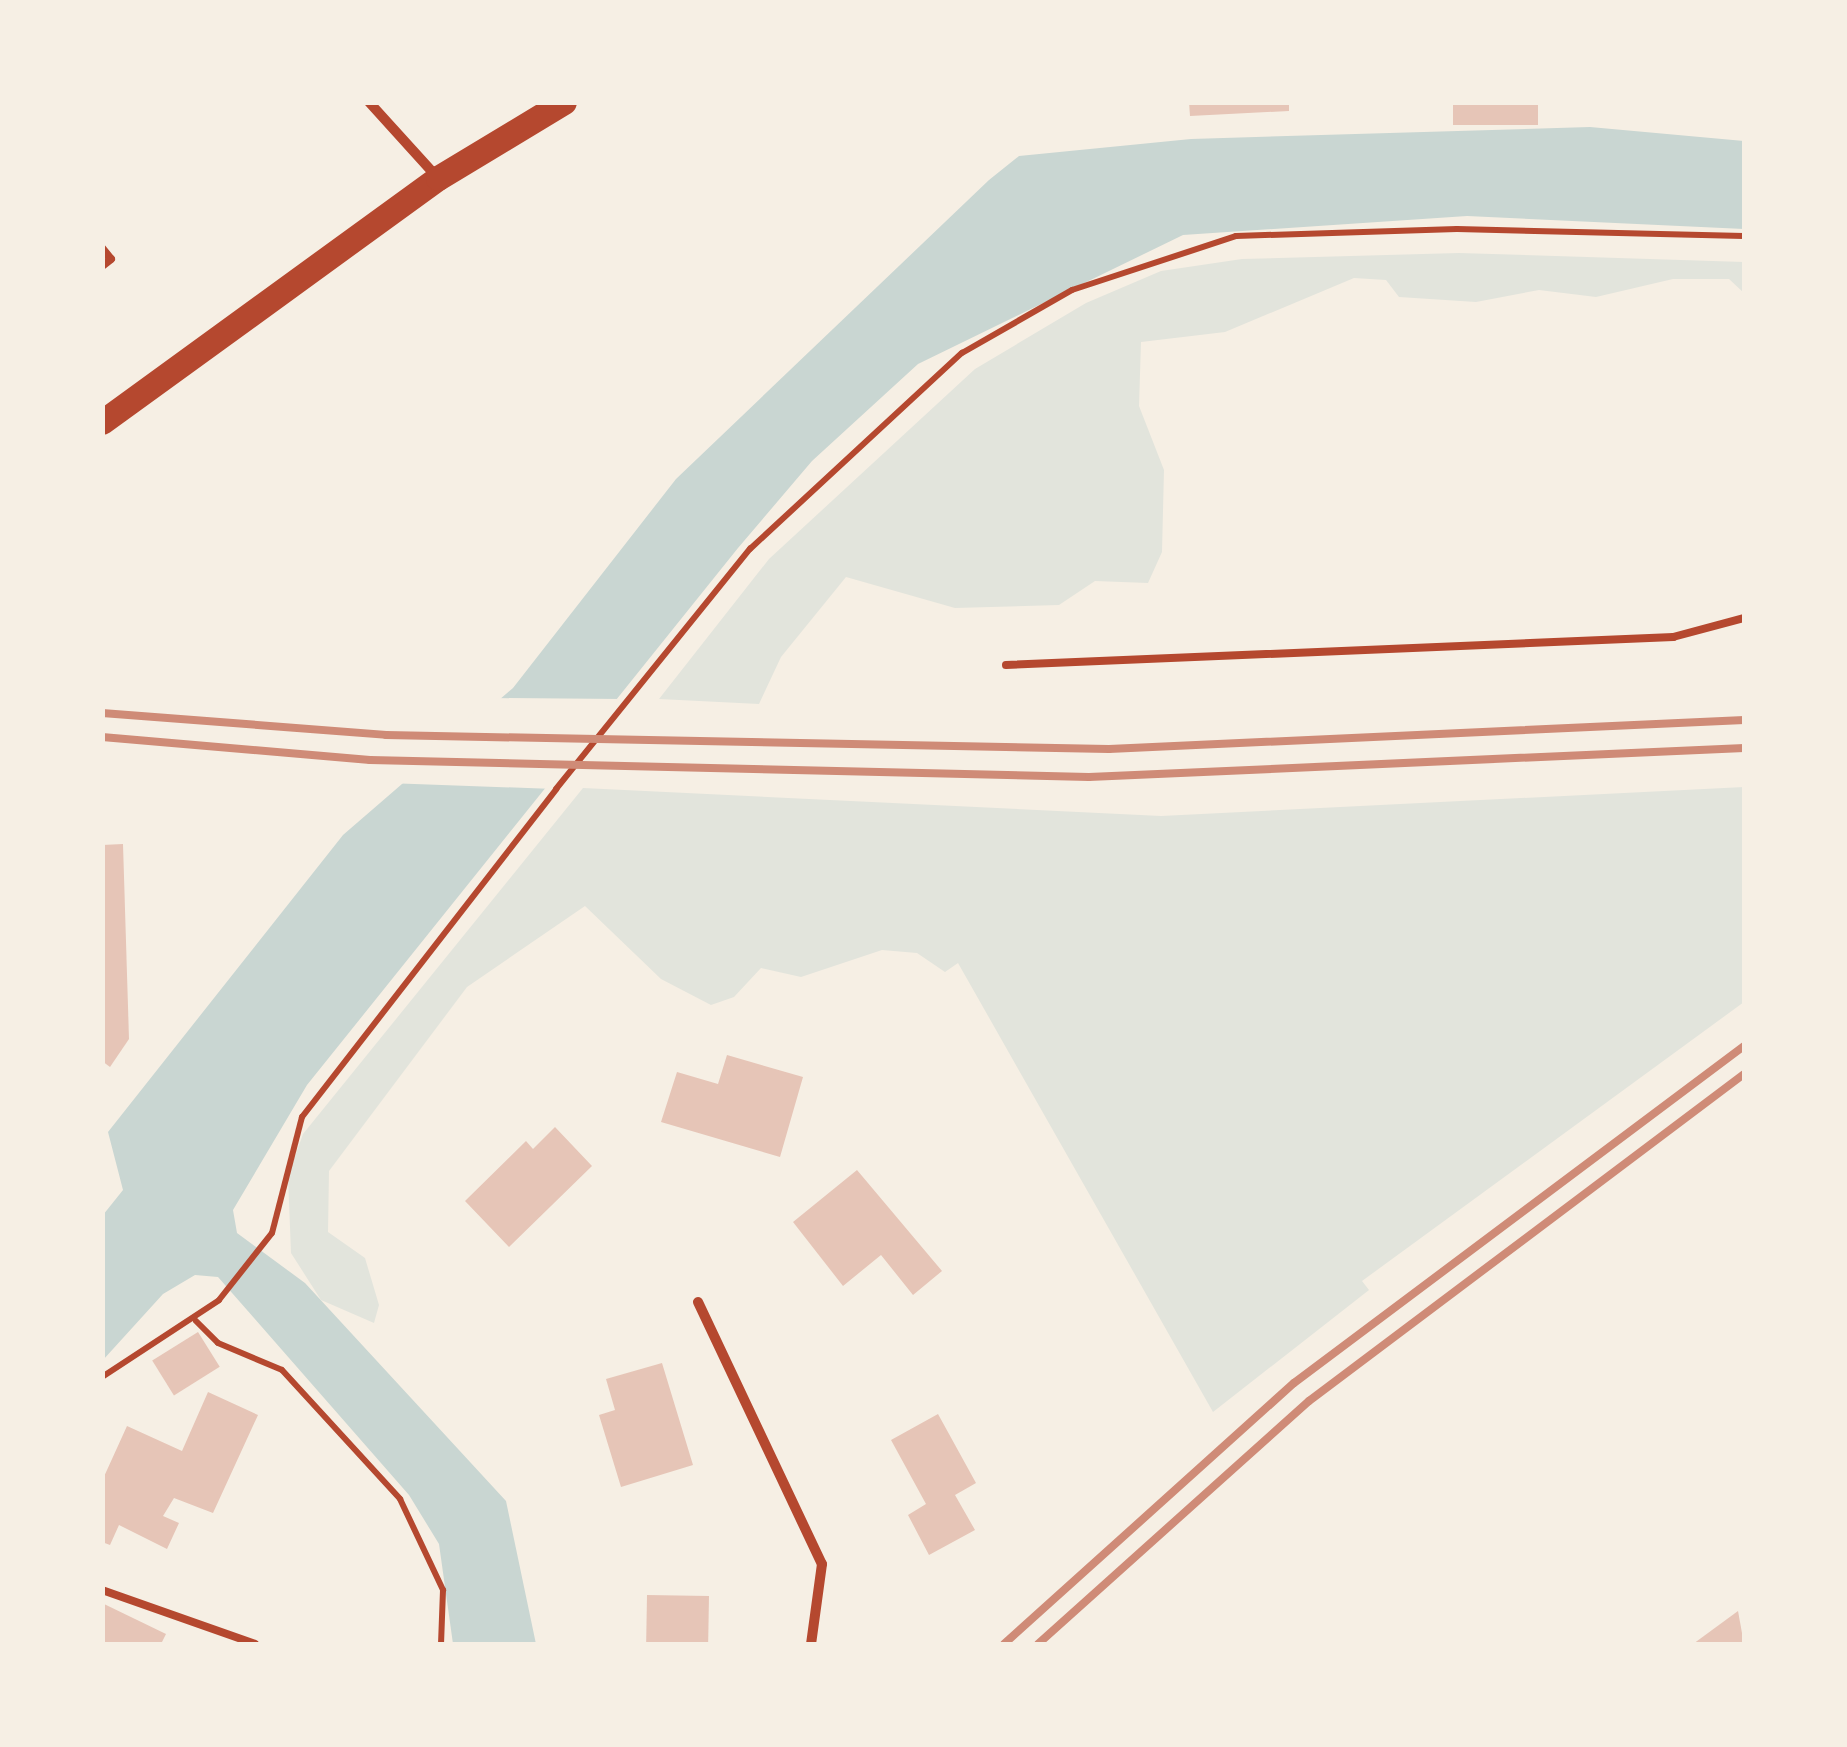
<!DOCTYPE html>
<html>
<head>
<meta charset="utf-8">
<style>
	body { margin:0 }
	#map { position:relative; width:1847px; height:1747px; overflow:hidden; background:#f6efe4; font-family:"Alegreya Sans",sans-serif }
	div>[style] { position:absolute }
	.green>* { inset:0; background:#e2e4dc }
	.water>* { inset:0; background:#c9d6d2 }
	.pier>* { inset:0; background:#f6efe4 }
	.building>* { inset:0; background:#e6c5b7; transform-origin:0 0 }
	.path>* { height:6px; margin:-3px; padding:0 3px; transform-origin:3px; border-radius:3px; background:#b5482f }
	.service>* { height:8px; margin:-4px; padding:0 4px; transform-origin:4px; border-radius:4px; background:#b5482f }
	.minor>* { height:10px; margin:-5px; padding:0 5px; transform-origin:5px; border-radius:5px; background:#b5482f }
	.primary>* { height:25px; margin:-12.5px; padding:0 12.5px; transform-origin:12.5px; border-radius:12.5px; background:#b5482f }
	.rail>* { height:8px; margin:-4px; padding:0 4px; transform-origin:4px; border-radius:4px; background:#cf8b77 }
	span { translate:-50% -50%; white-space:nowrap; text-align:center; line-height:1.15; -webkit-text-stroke:8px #f6efe4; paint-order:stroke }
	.frame { position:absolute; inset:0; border:105px solid #f6efe4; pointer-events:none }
</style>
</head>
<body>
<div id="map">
	<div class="green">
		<div style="clip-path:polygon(1459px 253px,1744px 262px,1744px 293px,1729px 279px,1673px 279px,1596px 297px,1539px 290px,1476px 302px,1399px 297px,1386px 280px,1354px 278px,1225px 332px,1141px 342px,1139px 406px,1164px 470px,1162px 552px,1148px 583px,1095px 581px,1059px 605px,955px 608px,846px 577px,781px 657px,759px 704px,659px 699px,769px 559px,975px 369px,1086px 303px,1161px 271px,1242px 259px)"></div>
		<div style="clip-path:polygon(1744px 787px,1744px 1002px,1362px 1281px,1369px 1290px,1213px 1412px,958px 963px,945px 972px,917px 953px,882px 950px,801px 977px,761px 968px,734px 997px,711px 1005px,661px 979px,585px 906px,467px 987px,329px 1171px,328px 1232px,365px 1258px,379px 1305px,374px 1323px,321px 1300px,291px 1253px,288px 1176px,303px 1134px,583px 788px,1161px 816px)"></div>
	</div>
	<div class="water">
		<div style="clip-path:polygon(1590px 127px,1744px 141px,1744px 229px,1467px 216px,1183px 235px,918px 364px,812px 461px,738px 548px,307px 1085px,233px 1210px,237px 1233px,305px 1283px,506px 1501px,536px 1644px,453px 1644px,439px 1544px,409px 1495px,218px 1277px,195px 1275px,163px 1294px,103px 1360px,103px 1215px,123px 1190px,108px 1132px,343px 835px,513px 688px,676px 479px,989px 180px,1019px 156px,1191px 139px)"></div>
	</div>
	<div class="pier">
		<div style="clip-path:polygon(492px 698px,621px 699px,554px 789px,387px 783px)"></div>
	</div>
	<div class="building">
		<div style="clip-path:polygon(1189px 102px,1289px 102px,1289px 111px,1190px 116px)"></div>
		<div style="left:1453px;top:102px;width:85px;height:23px"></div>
		<div style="clip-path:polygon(123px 844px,129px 1039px,110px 1067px,102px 1061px,102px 845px)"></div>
		<div style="clip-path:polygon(727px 1055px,803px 1077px,780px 1157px,661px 1122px,677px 1072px,718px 1084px)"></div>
		<div style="clip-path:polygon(555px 1127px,592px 1166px,509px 1247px,465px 1201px,526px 1141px,533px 1149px)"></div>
		<div style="clip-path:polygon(857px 1170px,942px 1271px,913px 1295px,881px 1255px,843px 1286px,793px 1222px)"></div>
		<div style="left:198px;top:1332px;width:41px;height:54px;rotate:58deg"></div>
		<div style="clip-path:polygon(662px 1363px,693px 1465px,621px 1487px,599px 1415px,615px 1410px,606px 1379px)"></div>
		<div style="clip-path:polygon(208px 1392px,258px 1415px,213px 1513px,174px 1498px,163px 1516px,179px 1523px,167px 1549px,119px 1525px,110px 1545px,102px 1542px,102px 1481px,127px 1426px,182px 1451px)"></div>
		<div style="clip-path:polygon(938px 1414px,976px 1483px,955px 1495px,975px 1530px,929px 1555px,908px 1515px,926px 1504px,891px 1440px)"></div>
		<div style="left:647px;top:1595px;width:62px;height:49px;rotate:1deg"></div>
		<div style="clip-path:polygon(102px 1603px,166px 1634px,161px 1644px,102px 1644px)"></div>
		<div style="clip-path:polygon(1738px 1611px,1744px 1644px,1693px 1644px)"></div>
	</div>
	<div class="path">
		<div style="left:196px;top:1321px;width:31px;rotate:45deg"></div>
		<div style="left:218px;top:1343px;width:69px;rotate:22.9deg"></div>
		<div style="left:282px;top:1370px;width:175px;rotate:47.5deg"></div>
		<div style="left:400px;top:1499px;width:101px;rotate:64.7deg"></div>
		<div style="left:443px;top:1590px;width:54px;rotate:92.1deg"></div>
		<div style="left:102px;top:1377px;width:140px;rotate:-33.3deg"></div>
		<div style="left:219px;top:1300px;width:85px;rotate:-51.7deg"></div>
		<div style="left:272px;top:1233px;width:120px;rotate:-75.5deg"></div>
		<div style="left:302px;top:1117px;width:415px;rotate:-52.2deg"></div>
		<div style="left:556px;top:789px;width:309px;rotate:-51.1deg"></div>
		<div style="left:750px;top:549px;width:289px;rotate:-42.8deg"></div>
		<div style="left:962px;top:353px;width:127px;rotate:-29.8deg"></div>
		<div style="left:1072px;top:290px;width:173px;rotate:-18.2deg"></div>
		<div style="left:1236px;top:236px;width:221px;rotate:-1.8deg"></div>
		<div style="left:1457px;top:229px;width:287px;rotate:1.4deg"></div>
	</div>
	<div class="service">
		<div style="left:102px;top:248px;width:14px;rotate:51deg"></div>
		<div style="left:111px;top:259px;width:11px;rotate:142deg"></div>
		<div style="left:1006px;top:665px;width:668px;rotate:-2.4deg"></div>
		<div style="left:1673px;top:637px;width:73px;rotate:-15deg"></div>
		<div style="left:102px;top:1590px;width:162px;rotate:19.4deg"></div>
	</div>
	<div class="minor">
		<div style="left:369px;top:102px;width:100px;rotate:47.8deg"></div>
		<div style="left:698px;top:1302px;width:290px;rotate:64.7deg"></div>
		<div style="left:822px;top:1564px;width:81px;rotate:97.8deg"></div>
	</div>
	<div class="primary">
		<div style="left:102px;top:422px;width:415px;rotate:-36deg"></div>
		<div style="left:438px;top:178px;width:147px;rotate:-31.1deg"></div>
	</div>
	<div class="rail">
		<div style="left:102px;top:713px;width:285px;rotate:4.4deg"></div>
		<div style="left:386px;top:735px;width:723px;rotate:1.11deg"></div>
		<div style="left:1109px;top:749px;width:636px;rotate:-2.61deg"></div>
		<div style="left:102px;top:737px;width:269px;rotate:4.9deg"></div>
		<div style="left:370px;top:760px;width:719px;rotate:1.35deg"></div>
		<div style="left:1089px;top:777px;width:656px;rotate:-2.54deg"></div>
		<div style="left:1004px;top:1644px;width:390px;rotate:-42deg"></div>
		<div style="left:1294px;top:1383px;width:562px;rotate:-36.83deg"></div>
		<div style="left:1038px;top:1644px;width:364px;rotate:-41.9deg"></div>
		<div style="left:1309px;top:1401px;width:544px;rotate:-36.93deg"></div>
	</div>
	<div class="frame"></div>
</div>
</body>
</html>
